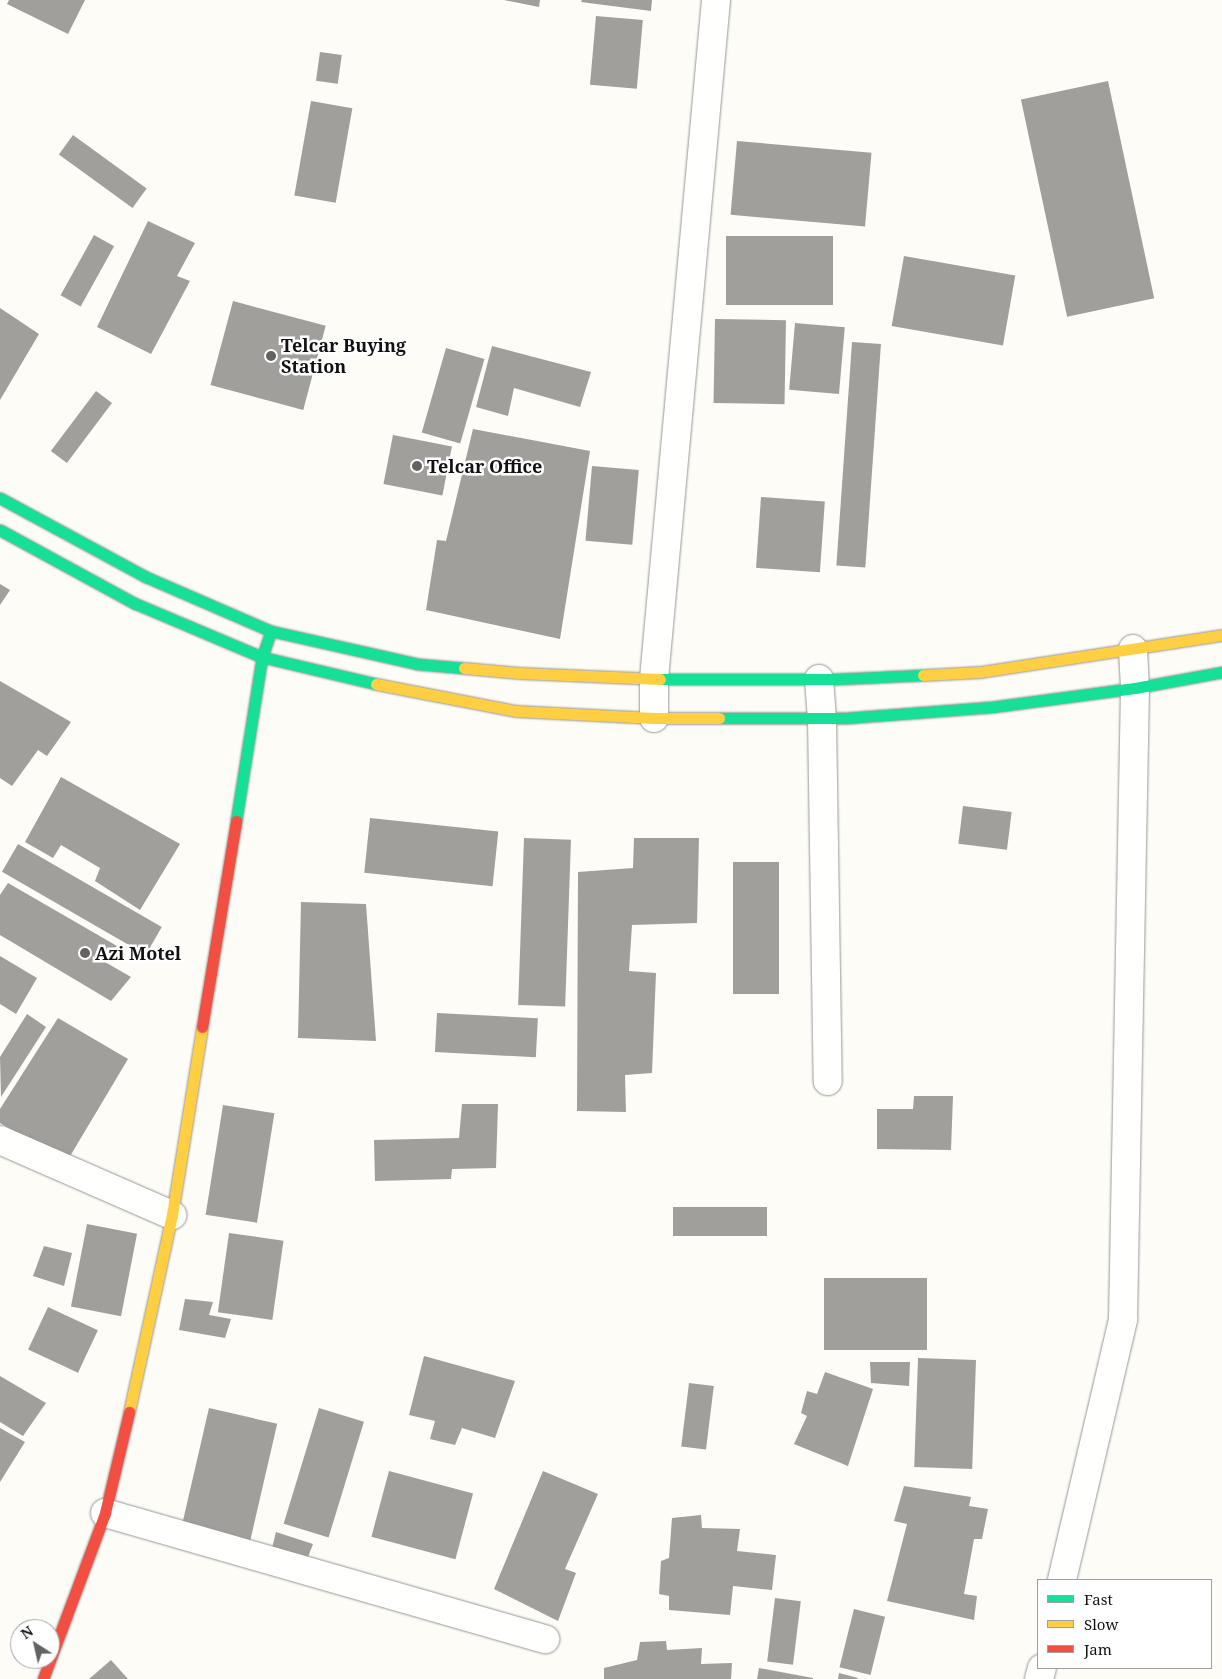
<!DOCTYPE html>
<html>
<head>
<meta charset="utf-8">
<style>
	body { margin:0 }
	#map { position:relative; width:1222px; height:1679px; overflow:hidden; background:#fdfcf7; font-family:"Noto Serif",serif }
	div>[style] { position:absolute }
	.building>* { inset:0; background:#a19f9c; transform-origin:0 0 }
	.roads { filter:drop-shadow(0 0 1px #979795) drop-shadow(0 0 1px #979795) }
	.street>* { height:28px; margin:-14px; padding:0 14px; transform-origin:14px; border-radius:14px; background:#fffffe }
	.fast>* { height:11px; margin:-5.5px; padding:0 5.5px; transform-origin:5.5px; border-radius:5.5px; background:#16e098 }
	.slow>* { height:11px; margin:-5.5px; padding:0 5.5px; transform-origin:5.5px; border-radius:5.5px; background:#ffcf43 }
	.jam>* { height:11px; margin:-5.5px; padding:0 5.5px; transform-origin:5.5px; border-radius:5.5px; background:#f24e42 }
	.dots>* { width:14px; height:14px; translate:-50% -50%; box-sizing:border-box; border:2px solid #fff; border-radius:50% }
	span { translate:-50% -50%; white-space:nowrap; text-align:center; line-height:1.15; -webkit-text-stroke:5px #fff; paint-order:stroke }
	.poi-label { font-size:18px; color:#111; font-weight:700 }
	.left { translate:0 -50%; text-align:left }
	.legend { position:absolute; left:1037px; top:1579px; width:175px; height:90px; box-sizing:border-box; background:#fff; border:1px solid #a0a0a0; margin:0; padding:6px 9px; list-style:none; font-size:15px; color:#111 }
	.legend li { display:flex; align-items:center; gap:10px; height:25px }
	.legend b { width:25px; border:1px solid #a0a0a0 }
	.north { position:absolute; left:10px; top:1619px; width:50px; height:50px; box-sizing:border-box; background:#fff; border:1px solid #a0a0a0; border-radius:50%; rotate:325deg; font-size:14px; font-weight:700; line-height:20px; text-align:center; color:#111 }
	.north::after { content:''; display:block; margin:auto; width:18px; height:22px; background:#646362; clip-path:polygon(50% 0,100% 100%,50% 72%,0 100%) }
</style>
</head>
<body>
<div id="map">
	<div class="building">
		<div style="clip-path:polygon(9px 0,85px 0,68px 34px,7px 4px)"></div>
		<div style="clip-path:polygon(504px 0,540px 0,539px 7px)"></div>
		<div style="clip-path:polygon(582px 0,652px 0,651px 11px,581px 2px)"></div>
		<div style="left:596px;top:16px;width:47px;height:69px;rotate:5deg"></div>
		<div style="left:320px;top:52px;width:22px;height:29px;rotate:8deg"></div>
		<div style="left:1108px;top:81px;width:222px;height:89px;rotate:78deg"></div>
		<div style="left:311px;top:101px;width:42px;height:96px;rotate:10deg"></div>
		<div style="left:73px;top:135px;width:91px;height:24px;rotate:36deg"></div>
		<div style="left:737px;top:141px;width:135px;height:74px;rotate:5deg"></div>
		<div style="clip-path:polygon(148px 221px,195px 243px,177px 276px,190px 281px,151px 354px,97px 327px)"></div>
		<div style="left:94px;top:235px;width:23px;height:69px;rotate:29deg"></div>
		<div style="left:726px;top:236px;width:107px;height:69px"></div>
		<div style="left:904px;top:256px;width:113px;height:71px;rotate:10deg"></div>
		<div style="left:233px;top:301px;width:96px;height:87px;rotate:15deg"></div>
		<div style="clip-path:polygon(0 308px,39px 334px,0 400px)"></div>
		<div style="left:715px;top:319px;width:71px;height:84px;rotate:1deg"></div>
		<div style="left:795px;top:323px;width:50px;height:67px;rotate:5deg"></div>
		<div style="left:852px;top:342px;width:29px;height:224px;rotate:4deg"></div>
		<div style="clip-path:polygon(492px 346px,591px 372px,580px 407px,514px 388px,508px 416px,476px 407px)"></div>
		<div style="left:446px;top:348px;width:40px;height:88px;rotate:16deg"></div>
		<div style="left:96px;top:391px;width:20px;height:75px;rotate:37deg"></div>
		<div style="clip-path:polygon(473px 429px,590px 451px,560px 639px,426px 610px,437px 540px,446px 541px)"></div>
		<div style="left:393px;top:435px;width:60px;height:50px;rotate:11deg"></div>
		<div style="left:592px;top:466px;width:47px;height:75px;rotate:5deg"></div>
		<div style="left:761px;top:497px;width:64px;height:71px;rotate:4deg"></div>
		<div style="clip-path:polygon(0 584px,10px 590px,0 605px)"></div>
		<div style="clip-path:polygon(0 681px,71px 722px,47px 756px,38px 750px,12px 786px,0 778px)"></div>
		<div style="clip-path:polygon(61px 777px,180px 844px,140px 910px,95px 881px,100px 868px,61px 845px,53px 858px,25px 842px)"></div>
		<div style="left:963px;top:806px;width:49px;height:38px;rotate:7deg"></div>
		<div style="left:370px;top:818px;width:129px;height:55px;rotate:6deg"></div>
		<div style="left:524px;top:838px;width:47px;height:167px;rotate:2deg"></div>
		<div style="clip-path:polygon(634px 838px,699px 838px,697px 923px,632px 925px,629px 971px,656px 973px,652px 1073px,625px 1075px,626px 1112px,577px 1111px,578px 872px,633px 868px)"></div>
		<div style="left:18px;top:844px;width:166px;height:32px;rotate:30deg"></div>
		<div style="left:733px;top:862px;width:46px;height:132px"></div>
		<div style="clip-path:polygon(8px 883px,117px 946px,105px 962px,131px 977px,111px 1001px,0 935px,0 895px)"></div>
		<div style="clip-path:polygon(301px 902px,366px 904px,376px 1041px,298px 1038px)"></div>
		<div style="clip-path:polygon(0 956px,37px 978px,16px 1014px,0 1004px)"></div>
		<div style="left:437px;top:1013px;width:101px;height:39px;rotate:3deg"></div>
		<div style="clip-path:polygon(27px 1014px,46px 1027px,1px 1097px,0 1057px)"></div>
		<div style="clip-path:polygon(58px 1018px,128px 1059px,66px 1163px,0 1123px,0 1109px)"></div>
		<div style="clip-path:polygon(914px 1096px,953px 1096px,951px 1150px,877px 1149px,877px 1109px,913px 1109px)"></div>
		<div style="clip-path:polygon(462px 1104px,498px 1104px,496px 1168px,452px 1169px,451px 1179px,375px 1181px,374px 1140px,459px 1138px)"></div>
		<div style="left:223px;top:1105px;width:52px;height:111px;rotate:9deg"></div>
		<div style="left:673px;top:1207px;width:94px;height:29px"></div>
		<div style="left:87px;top:1224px;width:51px;height:84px;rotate:11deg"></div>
		<div style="left:229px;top:1233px;width:55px;height:80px;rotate:8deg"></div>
		<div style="clip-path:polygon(44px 1246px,72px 1253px,64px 1286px,33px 1276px)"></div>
		<div style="left:927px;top:1278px;width:72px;height:103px;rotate:90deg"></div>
		<div style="clip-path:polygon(185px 1299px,213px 1302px,209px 1315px,231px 1319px,225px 1338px,179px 1330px)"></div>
		<div style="left:48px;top:1307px;width:55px;height:47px;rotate:25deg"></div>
		<div style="clip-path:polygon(424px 1356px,515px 1381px,495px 1438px,462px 1428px,455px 1445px,430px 1439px,435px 1421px,409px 1415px)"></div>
		<div style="left:976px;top:1360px;width:109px;height:58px;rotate:92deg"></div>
		<div style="clip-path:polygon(870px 1362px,910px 1362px,909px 1386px,871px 1383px)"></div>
		<div style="clip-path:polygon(825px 1372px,873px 1389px,848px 1466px,794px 1444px,807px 1416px,801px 1413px,807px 1391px,817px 1394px)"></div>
		<div style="clip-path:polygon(0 1376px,46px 1403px,23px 1436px,0 1422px)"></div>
		<div style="left:689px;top:1383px;width:25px;height:64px;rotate:7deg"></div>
		<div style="left:209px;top:1408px;width:70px;height:121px;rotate:13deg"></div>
		<div style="left:319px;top:1408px;width:47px;height:121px;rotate:17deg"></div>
		<div style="clip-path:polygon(0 1428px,25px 1442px,0 1482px)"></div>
		<div style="left:389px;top:1471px;width:87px;height:68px;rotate:15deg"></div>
		<div style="clip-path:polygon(543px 1471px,598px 1494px,565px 1569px,576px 1573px,558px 1621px,494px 1589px)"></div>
		<div style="clip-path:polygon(904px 1486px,971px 1497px,969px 1506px,988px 1509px,982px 1539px,974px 1539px,964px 1594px,977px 1596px,974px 1620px,887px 1601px,907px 1524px,894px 1521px)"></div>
		<div style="clip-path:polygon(701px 1515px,702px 1528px,740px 1529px,737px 1551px,776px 1555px,772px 1590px,733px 1586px,730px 1615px,669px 1610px,669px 1596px,659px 1594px,661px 1561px,669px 1558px,672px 1518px)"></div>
		<div style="clip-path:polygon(276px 1532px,313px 1544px,305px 1565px,270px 1556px)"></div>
		<div style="left:775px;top:1598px;width:26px;height:64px;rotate:7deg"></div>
		<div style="left:854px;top:1609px;width:32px;height:60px;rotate:14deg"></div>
		<div style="clip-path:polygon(666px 1641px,667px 1650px,702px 1648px,701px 1664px,732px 1663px,731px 1679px,604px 1679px,604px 1668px,637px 1660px,640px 1642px)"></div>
		<div style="clip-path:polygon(111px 1660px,128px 1679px,89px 1679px)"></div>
		<div style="clip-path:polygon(759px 1668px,813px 1678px,813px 1679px,757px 1679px)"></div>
		<div style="clip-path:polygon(839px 1673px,858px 1678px,857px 1679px,838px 1679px)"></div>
	</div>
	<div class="roads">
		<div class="street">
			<div style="left:819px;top:679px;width:40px;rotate:85.7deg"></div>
			<div style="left:822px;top:719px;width:362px;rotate:89.1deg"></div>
			<div style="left:654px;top:718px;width:39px;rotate:-90deg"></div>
			<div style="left:654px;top:679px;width:682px;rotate:-84.78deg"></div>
			<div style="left:0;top:1140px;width:188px;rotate:23.6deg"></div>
			<div style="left:105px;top:1513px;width:458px;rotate:16deg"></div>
			<div style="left:1062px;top:1580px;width:268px;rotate:-76.8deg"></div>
			<div style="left:1123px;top:1319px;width:631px;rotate:-88.91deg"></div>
			<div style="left:1135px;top:688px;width:39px;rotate:-93deg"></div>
			<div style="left:1039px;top:1679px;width:11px;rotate:-75deg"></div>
		</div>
		<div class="fast">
			<div style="left:0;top:498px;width:166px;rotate:28.4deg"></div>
			<div style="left:146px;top:577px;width:136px;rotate:23.4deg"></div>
			<div style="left:271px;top:631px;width:150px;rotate:12.7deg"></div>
			<div style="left:417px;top:664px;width:47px;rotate:4.9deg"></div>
			<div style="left:0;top:530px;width:153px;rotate:28.6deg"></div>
			<div style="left:134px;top:603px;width:139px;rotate:22.9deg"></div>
			<div style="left:262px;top:657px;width:117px;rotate:13.3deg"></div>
			<div style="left:660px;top:679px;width:175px"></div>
			<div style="left:835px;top:679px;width:88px;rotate:-2.6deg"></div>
			<div style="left:719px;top:718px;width:127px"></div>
			<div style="left:846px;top:718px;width:146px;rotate:-4.3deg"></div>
			<div style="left:992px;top:707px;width:144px;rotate:-7.6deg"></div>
			<div style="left:1135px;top:688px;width:88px;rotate:-10.4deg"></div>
			<div style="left:236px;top:821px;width:166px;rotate:-81deg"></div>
			<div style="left:262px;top:657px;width:24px;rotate:-71deg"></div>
		</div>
		<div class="slow">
			<div style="left:464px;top:668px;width:56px;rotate:5.1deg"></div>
			<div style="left:520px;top:673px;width:140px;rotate:2.5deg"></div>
			<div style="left:923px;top:675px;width:57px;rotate:-3deg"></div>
			<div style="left:980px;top:672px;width:245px;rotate:-8.7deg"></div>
			<div style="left:376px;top:684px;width:143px;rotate:10.9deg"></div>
			<div style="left:516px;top:711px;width:138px;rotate:2.9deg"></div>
			<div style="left:654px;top:718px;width:65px"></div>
			<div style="left:129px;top:1412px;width:202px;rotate:-77.7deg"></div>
			<div style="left:172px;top:1215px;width:190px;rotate:-80.9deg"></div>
		</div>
		<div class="jam">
			<div style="left:202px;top:1027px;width:209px;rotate:-80.6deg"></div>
			<div style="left:43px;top:1679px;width:177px;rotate:-69.5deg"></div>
			<div style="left:105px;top:1513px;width:104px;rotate:-76.6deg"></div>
		</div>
	</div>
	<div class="dots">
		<div style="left:271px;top:356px;background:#646362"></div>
		<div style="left:417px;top:466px;background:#646362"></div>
		<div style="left:85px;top:953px;background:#646362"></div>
	</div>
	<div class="poi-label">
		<span class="left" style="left:281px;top:356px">Telcar Buying<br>Station</span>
		<span class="left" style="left:427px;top:466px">Telcar Office</span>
		<span class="left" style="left:95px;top:953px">Azi Motel</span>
	</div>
	<ul class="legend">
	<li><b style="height:6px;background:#16e098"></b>Fast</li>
	<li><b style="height:6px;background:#ffcf43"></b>Slow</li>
	<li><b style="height:6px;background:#f24e42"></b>Jam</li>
	</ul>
	<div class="north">N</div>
</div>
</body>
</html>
